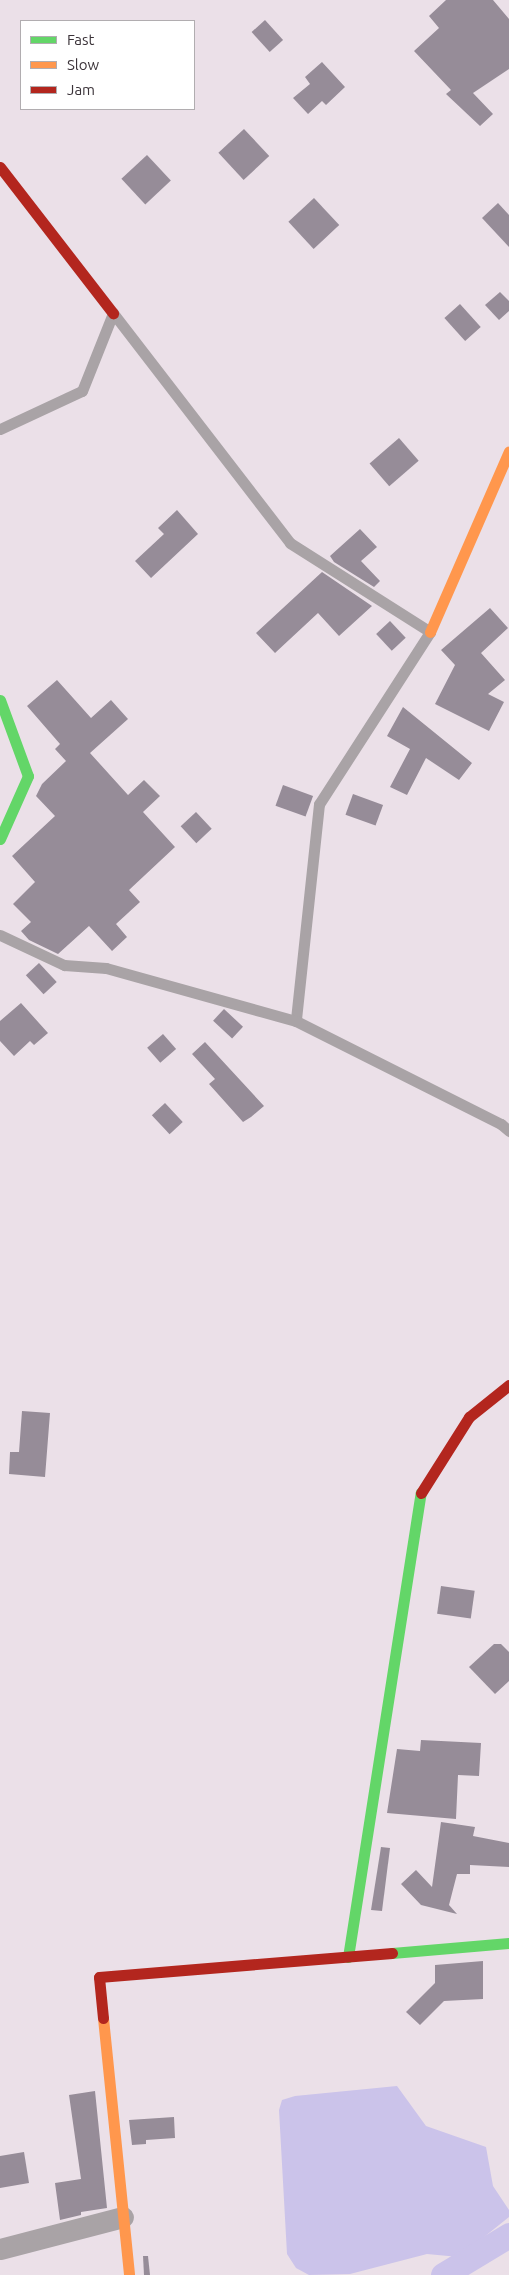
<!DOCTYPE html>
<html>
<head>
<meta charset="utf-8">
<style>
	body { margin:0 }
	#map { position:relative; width:509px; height:2275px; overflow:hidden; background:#ebe0e8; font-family:Ubuntu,sans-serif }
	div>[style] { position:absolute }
	.water>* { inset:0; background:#cbc3ea }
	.canal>* { height:25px; margin:-12.5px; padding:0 12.5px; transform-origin:12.5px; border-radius:12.5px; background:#cbc3ea }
	.building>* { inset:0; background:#968c98; transform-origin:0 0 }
	.lane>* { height:11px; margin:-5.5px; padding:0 5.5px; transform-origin:5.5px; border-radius:5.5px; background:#a9a3a6 }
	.street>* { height:21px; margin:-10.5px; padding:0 10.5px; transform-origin:10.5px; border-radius:10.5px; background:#a9a3a6 }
	.fast>* { height:11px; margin:-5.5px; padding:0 5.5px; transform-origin:5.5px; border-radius:5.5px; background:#63d668 }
	.slow>* { height:11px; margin:-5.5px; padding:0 5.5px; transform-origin:5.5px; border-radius:5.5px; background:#ff974d }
	.jam>* { height:11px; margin:-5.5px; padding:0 5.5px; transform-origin:5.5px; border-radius:5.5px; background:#b3261e }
	span { translate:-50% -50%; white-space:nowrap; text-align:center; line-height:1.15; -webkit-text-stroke:5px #fff; paint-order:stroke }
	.legend { position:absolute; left:20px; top:20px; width:175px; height:90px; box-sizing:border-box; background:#fff; border:1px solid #b1adb0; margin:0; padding:6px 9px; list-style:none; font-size:15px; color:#3b3339 }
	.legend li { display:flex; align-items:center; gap:10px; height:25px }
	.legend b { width:25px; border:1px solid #b1adb0 }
</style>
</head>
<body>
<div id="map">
	<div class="water">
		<div style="clip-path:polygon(397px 2086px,426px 2126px,486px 2147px,493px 2186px,509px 2210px,509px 2217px,459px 2257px,427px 2254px,350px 2274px,309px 2275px,296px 2268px,287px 2254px,279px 2110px,282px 2100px,295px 2096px)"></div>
	</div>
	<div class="canal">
		<div style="left:443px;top:2275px;width:77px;rotate:-31.2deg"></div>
	</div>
	<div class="building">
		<div style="clip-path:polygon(446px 0,493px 0,509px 19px,509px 69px,473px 93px,493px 114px,480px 126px,446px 94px,451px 90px,414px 51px,439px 28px,429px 16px)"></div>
		<div style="left:265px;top:20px;width:27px;height:18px;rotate:48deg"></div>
		<div style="clip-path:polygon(322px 62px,345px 87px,326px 105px,322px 101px,308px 114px,293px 98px,310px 84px,305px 77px)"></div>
		<div style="left:244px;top:129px;width:37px;height:35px;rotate:47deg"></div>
		<div style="left:147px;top:155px;width:35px;height:35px;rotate:47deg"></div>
		<div style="left:314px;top:198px;width:37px;height:35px;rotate:47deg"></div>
		<div style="clip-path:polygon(498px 203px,509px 215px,509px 247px,482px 218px)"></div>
		<div style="clip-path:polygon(500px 292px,509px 301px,509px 311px,499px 320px,485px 305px)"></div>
		<div style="left:460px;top:304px;width:31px;height:21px;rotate:48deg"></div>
		<div style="left:399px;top:438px;width:30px;height:39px;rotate:49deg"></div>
		<div style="clip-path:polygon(177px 510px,198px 534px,151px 578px,135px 561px,164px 534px,158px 528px)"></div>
		<div style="clip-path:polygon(360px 529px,377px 547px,361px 561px,380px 581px,374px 587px,334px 562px,330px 556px)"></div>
		<div style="clip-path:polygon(322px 572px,372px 606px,339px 636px,318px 613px,275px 653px,256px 633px)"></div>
		<div style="clip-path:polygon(490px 608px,508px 628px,481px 653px,505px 680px,488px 694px,504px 702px,489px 731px,435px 704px,455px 665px,441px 650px)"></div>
		<div style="left:390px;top:621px;width:23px;height:19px;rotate:47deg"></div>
		<div style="clip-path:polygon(57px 680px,91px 718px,111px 700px,128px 719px,90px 753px,128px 795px,144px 780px,160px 796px,143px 812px,175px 847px,129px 890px,140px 902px,116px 924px,127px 937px,112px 951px,89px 926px,58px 954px,29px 940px,21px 931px,31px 922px,13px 904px,35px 882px,12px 856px,55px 816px,36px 796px,42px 784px,66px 761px,55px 749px,60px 744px,27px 706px)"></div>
		<div style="clip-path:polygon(403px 707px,472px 763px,459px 780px,426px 758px,407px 795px,390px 787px,410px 749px,387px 736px)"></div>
		<div style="left:283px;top:785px;width:32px;height:22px;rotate:20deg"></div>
		<div style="left:353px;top:794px;width:32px;height:22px;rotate:20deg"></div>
		<div style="left:196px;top:812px;width:23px;height:21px;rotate:47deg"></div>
		<div style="left:39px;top:963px;width:26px;height:18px;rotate:47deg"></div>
		<div style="clip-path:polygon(21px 1003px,48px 1033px,34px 1045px,30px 1041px,14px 1056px,0 1041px,0 1021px)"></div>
		<div style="left:224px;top:1009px;width:26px;height:16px;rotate:43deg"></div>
		<div style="left:163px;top:1034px;width:20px;height:21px;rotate:49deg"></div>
		<div style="clip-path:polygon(205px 1042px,264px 1106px,251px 1117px,243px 1122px,209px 1084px,215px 1079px,192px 1054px)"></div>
		<div style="left:165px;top:1103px;width:26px;height:18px;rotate:47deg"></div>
		<div style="clip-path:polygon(22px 1411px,50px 1413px,45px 1477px,9px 1474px,10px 1452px,19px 1452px)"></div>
		<div style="left:441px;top:1586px;width:34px;height:28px;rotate:8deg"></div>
		<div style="clip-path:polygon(494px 1644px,501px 1644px,509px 1652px,509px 1681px,495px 1694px,469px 1667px)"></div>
		<div style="clip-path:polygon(421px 1740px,481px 1743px,479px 1776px,458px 1775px,456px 1819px,387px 1813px,397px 1749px,420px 1751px)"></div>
		<div style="clip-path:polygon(441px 1822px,475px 1827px,473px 1836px,509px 1843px,509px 1867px,470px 1865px,470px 1874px,457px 1874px,449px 1905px,457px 1914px,421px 1905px,401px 1884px,416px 1870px,432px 1887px)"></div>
		<div style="clip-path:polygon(381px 1847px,390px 1848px,382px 1911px,371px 1910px)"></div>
		<div style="clip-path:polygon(483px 1961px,483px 1999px,444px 2001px,420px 2025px,406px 2012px,435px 1983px,435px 1965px)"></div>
		<div style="clip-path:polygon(95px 2091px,107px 2208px,81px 2212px,81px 2215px,60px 2220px,55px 2183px,81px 2179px,69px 2095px)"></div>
		<div style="clip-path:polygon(174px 2117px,175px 2138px,146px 2140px,146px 2144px,132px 2145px,129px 2120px)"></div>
		<div style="clip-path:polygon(24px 2152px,29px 2183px,0 2188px,0 2156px)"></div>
		<div style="clip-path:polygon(143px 2256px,148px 2256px,150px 2275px,144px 2275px)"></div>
	</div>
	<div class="lane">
		<div style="left:0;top:429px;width:90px;rotate:-24.9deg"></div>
		<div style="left:82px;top:391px;width:84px;rotate:-68.3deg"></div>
		<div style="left:113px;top:313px;width:290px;rotate:52.4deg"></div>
		<div style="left:290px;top:543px;width:166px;rotate:32.4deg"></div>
		<div style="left:430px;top:632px;width:205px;rotate:122.8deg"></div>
		<div style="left:319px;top:804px;width:218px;rotate:96.1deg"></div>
		<div style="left:0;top:935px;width:71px;rotate:25.1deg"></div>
		<div style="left:64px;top:965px;width:42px;rotate:4.1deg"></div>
		<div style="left:106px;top:968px;width:197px;rotate:15.6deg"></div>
		<div style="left:296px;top:1021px;width:229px;rotate:26.7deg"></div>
		<div style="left:501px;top:1124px;width:11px;rotate:41deg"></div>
	</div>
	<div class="street">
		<div style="left:0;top:2249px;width:127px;rotate:-14.6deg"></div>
	</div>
	<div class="fast">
		<div style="left:0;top:700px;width:81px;rotate:69.8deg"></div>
		<div style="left:28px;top:776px;width:69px;rotate:114deg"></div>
		<div style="left:392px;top:1953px;width:117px;rotate:-4.9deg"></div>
		<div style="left:348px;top:1957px;width:470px;rotate:-81.1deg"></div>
	</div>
	<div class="slow">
		<div style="left:430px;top:632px;width:197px;rotate:-66.4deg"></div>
		<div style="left:103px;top:2018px;width:258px;rotate:84.2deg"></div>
	</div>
	<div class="jam">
		<div style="left:0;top:167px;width:185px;rotate:52.3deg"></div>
		<div style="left:421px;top:1493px;width:90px;rotate:-57.7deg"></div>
		<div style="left:469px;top:1417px;width:51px;rotate:-38.7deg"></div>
		<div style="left:103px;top:2018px;width:41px;rotate:-95.6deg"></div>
		<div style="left:99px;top:1977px;width:294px;rotate:-4.7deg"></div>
	</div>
	<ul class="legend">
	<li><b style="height:6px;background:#63d668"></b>Fast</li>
	<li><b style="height:6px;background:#ff974d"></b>Slow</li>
	<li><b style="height:6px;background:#b3261e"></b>Jam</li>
	</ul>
</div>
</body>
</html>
